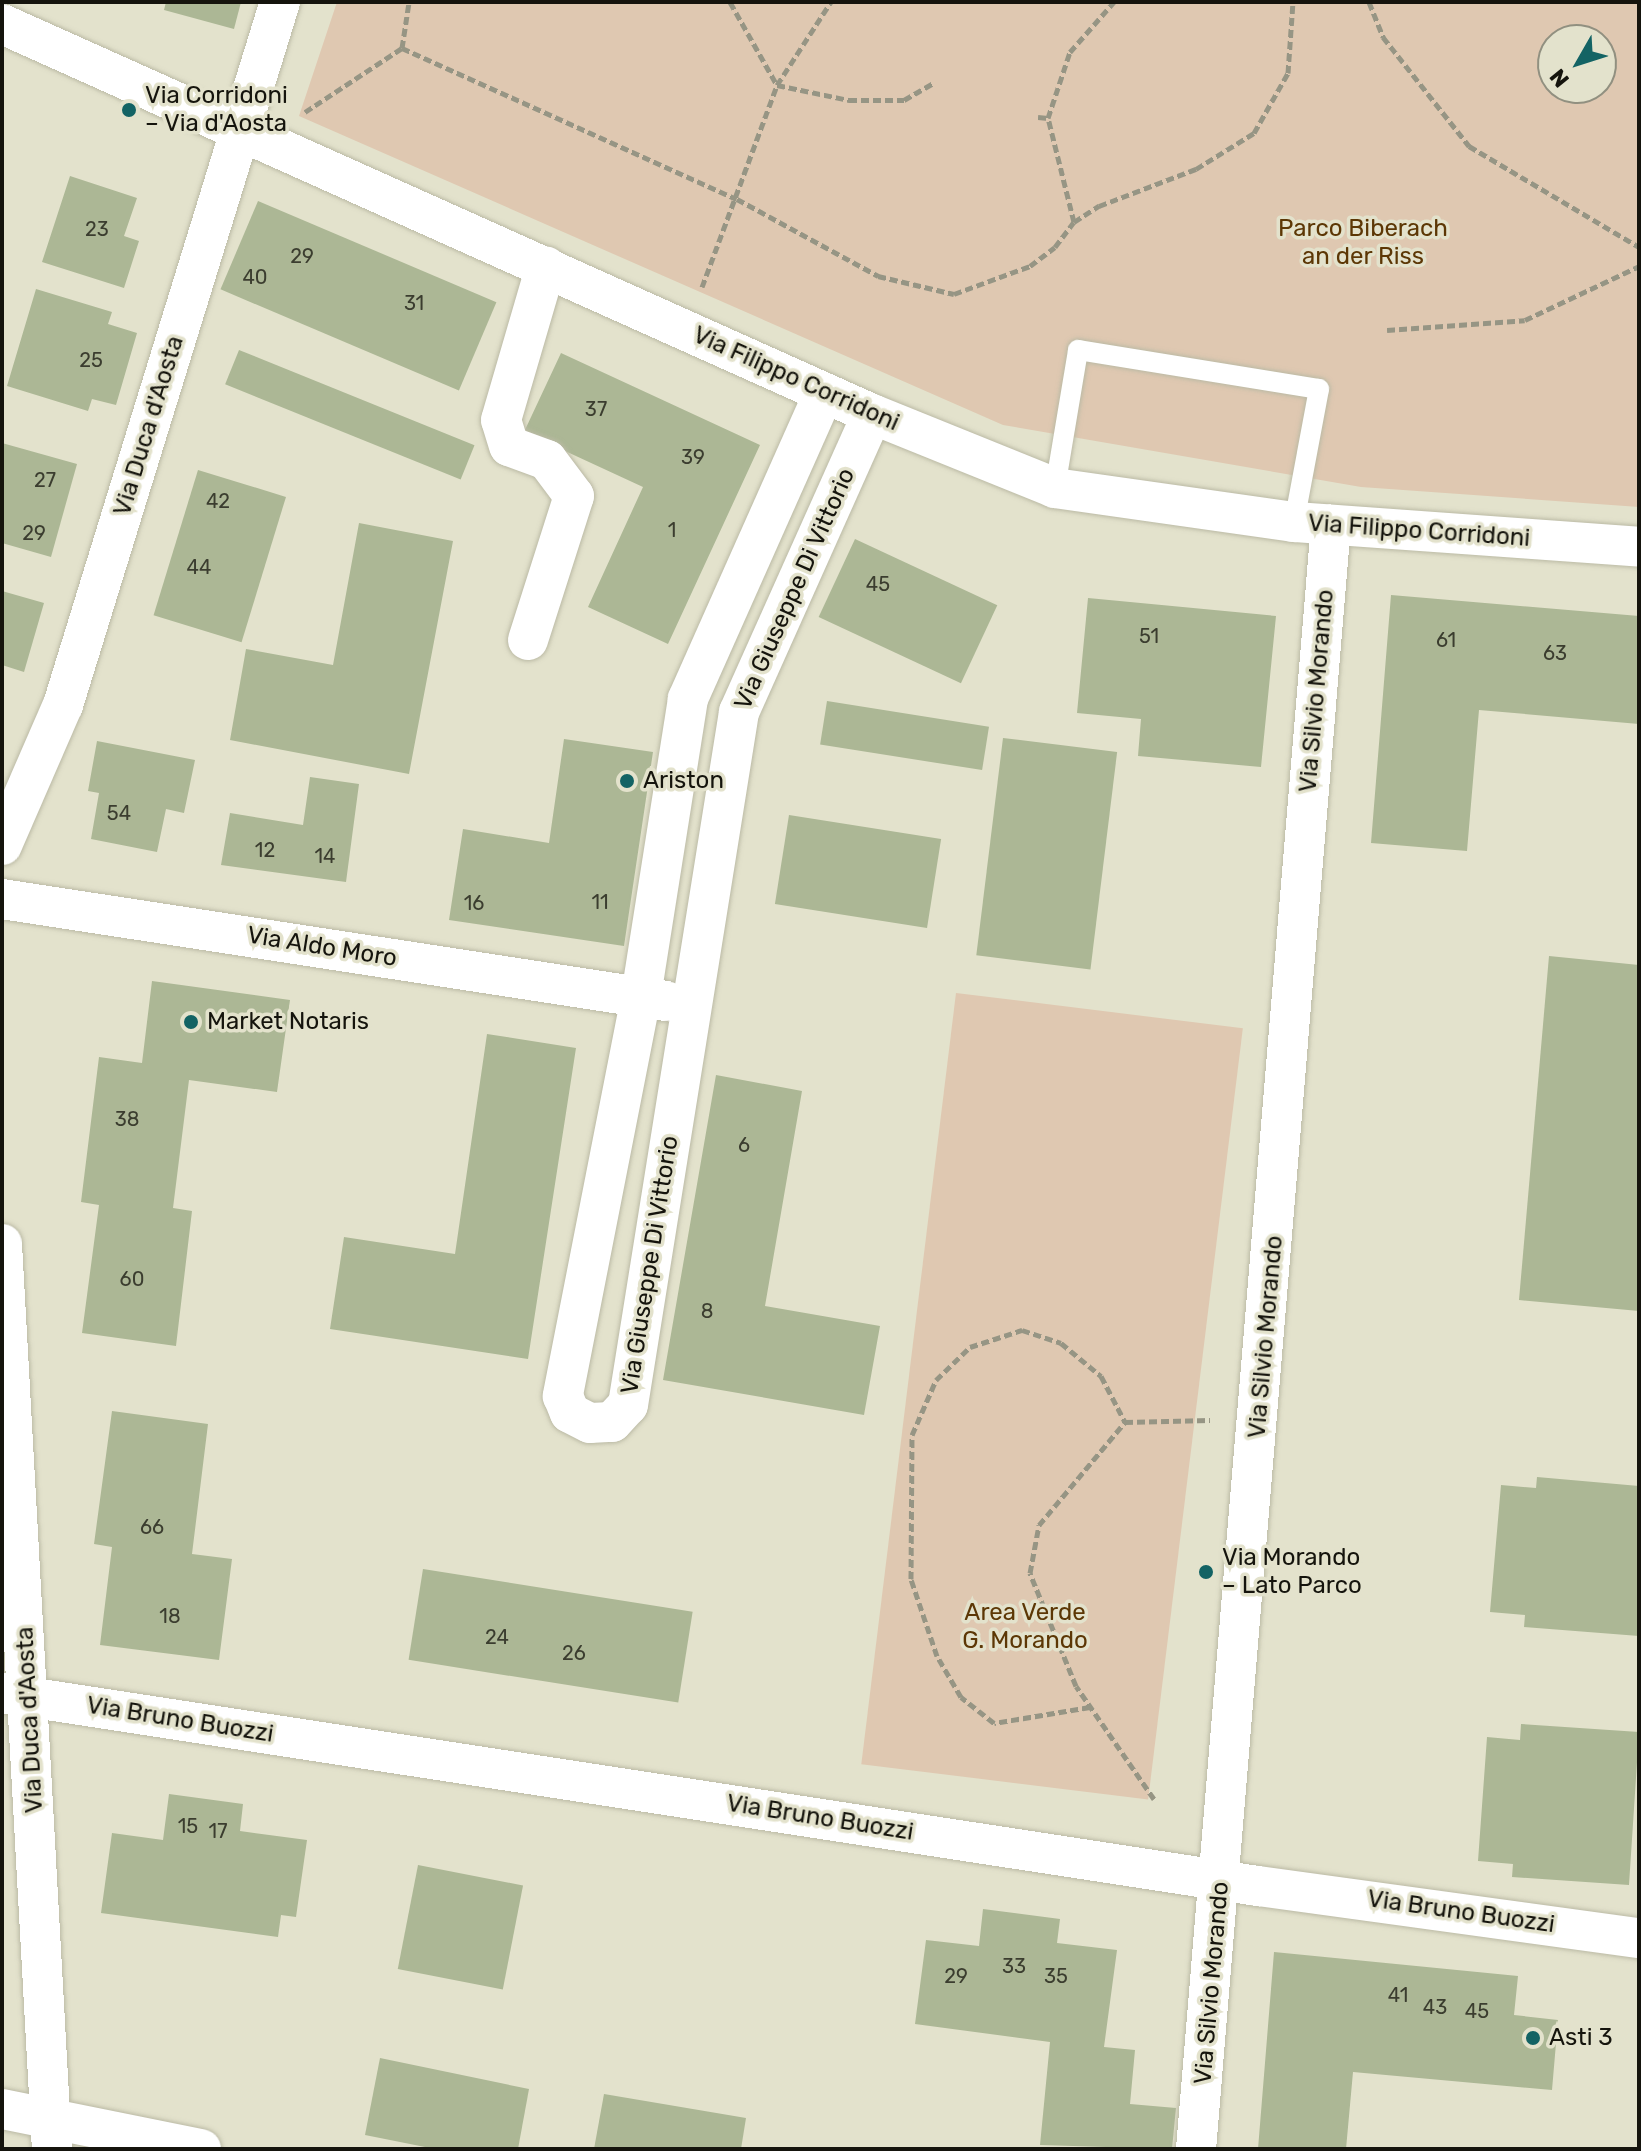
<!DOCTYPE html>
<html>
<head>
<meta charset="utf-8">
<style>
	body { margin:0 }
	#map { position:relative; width:1641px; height:2151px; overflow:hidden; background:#e3e2cc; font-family:Rubik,sans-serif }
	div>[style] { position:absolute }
	.green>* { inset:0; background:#dfc8b1; transform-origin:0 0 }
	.building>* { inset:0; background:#acb795; transform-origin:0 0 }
	.path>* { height:5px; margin-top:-2.5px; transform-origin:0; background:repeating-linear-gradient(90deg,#969584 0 8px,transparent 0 12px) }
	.roads { filter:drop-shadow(0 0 2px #bbbaa5) drop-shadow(0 0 2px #bbbaa5) }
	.service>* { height:20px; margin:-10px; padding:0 10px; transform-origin:10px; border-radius:10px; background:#fff }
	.minor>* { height:40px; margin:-20px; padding:0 20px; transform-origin:20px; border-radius:20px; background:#fff }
	.dots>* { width:22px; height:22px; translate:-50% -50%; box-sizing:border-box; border:4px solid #e3e2cc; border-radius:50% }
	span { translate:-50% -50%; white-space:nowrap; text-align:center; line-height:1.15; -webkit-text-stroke:7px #e3e2cc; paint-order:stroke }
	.number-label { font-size:20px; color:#3b3d2f }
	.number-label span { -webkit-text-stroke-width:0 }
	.poi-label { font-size:24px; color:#15140d }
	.left { translate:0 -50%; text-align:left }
	.park-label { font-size:24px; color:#5c3705 }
	.street-label { font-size:24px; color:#15140d }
	.frame { position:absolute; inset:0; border:4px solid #15140d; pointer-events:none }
	.north { position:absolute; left:1537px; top:24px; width:80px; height:80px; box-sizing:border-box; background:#e3e2cc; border:2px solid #919080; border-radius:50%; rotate:231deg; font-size:22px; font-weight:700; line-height:32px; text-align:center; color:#15140d }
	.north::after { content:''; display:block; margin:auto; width:28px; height:36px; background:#136364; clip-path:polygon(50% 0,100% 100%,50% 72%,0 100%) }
</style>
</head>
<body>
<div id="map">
	<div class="green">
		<div style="clip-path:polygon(evenodd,337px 2px,1639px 2px,1639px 507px,1361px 487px,1003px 425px,299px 116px,337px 2px,1553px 40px,1601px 40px,1601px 88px,1553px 88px,1553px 40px)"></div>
		<div style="left:956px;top:993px;width:289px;height:777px;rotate:7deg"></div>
	</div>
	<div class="building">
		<div style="clip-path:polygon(166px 2px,241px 2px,234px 29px,164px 10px)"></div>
		<div style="clip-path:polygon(70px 176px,137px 198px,124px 236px,139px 241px,124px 288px,42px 262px)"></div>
		<div style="left:258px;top:201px;width:259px;height:96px;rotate:23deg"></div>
		<div style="clip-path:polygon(36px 289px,112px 312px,108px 324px,137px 333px,116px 405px,92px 399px,88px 411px,7px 386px)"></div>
		<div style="left:239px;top:350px;width:254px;height:37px;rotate:22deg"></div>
		<div style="clip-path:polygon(561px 353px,760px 445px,668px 644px,588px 607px,643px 487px,524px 432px)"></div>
		<div style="clip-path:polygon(2px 443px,77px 464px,51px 557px,2px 543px)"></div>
		<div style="left:198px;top:470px;width:92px;height:152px;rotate:17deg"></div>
		<div style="clip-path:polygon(359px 523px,453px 541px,409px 774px,230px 740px,246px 649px,333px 665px)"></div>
		<div style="left:855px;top:539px;width:157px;height:86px;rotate:25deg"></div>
		<div style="clip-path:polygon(2px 591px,44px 603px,24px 672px,2px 665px)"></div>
		<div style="clip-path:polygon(1391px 595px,1639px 616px,1639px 724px,1479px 710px,1467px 851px,1371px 843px)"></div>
		<div style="clip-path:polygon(1088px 598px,1276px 616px,1261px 767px,1138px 756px,1141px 719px,1077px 713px)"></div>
		<div style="left:827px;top:701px;width:164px;height:44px;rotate:9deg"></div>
		<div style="left:1003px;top:738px;width:115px;height:219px;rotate:7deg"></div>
		<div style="clip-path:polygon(564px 739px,653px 752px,624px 946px,449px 920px,463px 829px,549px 843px)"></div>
		<div style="clip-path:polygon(97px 741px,195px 760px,184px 813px,166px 809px,157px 852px,91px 839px,99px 793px,88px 791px)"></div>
		<div style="clip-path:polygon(310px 777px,359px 784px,346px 882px,221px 865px,230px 813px,303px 825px)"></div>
		<div style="left:789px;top:815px;width:154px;height:90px;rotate:9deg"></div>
		<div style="clip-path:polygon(1549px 956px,1639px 965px,1639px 1311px,1519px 1300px)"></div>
		<div style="clip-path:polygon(152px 981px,290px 1000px,277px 1092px,189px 1080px,173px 1208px,192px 1211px,176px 1346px,82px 1333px,99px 1205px,81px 1202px,99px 1057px,142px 1063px)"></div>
		<div style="clip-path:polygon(487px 1034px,576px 1048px,528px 1359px,330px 1329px,344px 1237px,455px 1254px)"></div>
		<div style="clip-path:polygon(716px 1075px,802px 1091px,765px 1306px,880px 1326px,864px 1415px,663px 1380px)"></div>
		<div style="clip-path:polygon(112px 1411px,208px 1424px,192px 1554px,232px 1559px,219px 1660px,100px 1645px,112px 1547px,94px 1544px)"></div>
		<div style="clip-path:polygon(1537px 1477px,1639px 1486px,1639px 1636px,1524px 1627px,1525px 1615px,1490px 1612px,1501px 1485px,1536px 1488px)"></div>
		<div style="left:423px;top:1569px;width:273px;height:92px;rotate:9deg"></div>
		<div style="clip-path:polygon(1521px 1724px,1639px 1732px,1629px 1885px,1512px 1877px,1513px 1864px,1478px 1861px,1487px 1737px,1520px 1740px)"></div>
		<div style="clip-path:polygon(169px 1794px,243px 1804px,240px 1831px,307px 1840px,296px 1917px,281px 1915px,278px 1937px,101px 1913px,112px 1833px,163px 1840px)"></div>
		<div style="left:418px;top:1865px;width:107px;height:106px;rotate:11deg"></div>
		<div style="clip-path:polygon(983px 1909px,1060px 1919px,1057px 1943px,1117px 1950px,1104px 2047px,1135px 2050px,1130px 2104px,1176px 2108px,1172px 2149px,1040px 2145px,1050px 2042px,915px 2024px,926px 1940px,979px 1946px)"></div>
		<div style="clip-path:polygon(1274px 1952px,1518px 1976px,1514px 2015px,1558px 2020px,1552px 2090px,1353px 2072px,1346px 2149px,1258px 2149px)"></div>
		<div style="clip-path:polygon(380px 2058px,529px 2089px,518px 2149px,435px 2149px,365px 2135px)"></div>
		<div style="clip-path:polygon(604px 2094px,746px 2118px,741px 2149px,594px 2149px)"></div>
	</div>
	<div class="path">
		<div style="left:730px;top:2px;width:95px;rotate:60.5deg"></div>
		<div style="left:777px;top:85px;width:74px;rotate:11.8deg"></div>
		<div style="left:849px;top:100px;width:55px"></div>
		<div style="left:904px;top:100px;width:34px;rotate:-30deg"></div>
		<div style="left:1369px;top:2px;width:38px;rotate:68deg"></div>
		<div style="left:1383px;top:37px;width:139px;rotate:51.7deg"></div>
		<div style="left:1469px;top:146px;width:198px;rotate:30.7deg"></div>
		<div style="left:402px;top:48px;width:367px;rotate:24.3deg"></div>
		<div style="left:737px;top:199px;width:161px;rotate:28.6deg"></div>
		<div style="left:878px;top:276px;width:78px;rotate:13.3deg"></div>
		<div style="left:954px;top:294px;width:81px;rotate:-20.2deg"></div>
		<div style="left:1030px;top:266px;width:31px;rotate:-37deg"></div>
		<div style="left:1055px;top:247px;width:31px;rotate:-53deg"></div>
		<div style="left:1074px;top:222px;width:30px;rotate:-33deg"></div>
		<div style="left:1099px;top:206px;width:104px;rotate:-20.9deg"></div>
		<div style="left:1196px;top:169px;width:68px;rotate:-31.8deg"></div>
		<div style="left:1254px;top:133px;width:69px;rotate:-60.5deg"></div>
		<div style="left:1288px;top:73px;width:71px;rotate:-86deg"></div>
		<div style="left:305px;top:112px;width:116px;rotate:-33.4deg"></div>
		<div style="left:402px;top:48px;width:47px;rotate:-81.3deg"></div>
		<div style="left:1038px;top:117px;width:10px;rotate:6deg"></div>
		<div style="left:1074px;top:222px;width:107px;rotate:-104deg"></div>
		<div style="left:1048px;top:118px;width:70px;rotate:-71.6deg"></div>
		<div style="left:1070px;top:52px;width:67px;rotate:-48.7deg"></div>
		<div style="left:702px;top:287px;width:215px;rotate:-69.6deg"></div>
		<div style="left:777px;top:85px;width:99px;rotate:-57deg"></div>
		<div style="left:1387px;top:330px;width:138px;rotate:-4.1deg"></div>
		<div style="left:1525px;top:320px;width:126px;rotate:-25.3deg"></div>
		<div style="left:1090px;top:1707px;width:97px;rotate:170.5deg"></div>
		<div style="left:994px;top:1723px;width:42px;rotate:-141.8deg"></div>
		<div style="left:961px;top:1697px;width:48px;rotate:-120.3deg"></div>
		<div style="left:937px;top:1656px;width:81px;rotate:-108.7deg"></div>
		<div style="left:911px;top:1579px;width:144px;rotate:-89.6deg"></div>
		<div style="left:912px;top:1435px;width:60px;rotate:-66.4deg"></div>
		<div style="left:936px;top:1380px;width:47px;rotate:-44.1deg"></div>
		<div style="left:970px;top:1347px;width:55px;rotate:-18.1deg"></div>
		<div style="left:1022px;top:1330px;width:41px;rotate:18.4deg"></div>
		<div style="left:1061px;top:1343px;width:52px;rotate:39.5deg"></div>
		<div style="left:1101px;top:1376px;width:52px;rotate:62.4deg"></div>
		<div style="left:1154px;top:1799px;width:137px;rotate:-124.6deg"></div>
		<div style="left:1076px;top:1686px;width:122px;rotate:-112.2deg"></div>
		<div style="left:1030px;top:1573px;width:49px;rotate:-79.4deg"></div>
		<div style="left:1039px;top:1525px;width:134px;rotate:-50.1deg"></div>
		<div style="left:1125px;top:1422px;width:85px;rotate:-1.3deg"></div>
	</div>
	<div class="roads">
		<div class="service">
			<div style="left:1055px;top:488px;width:140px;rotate:-80.5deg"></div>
			<div style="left:1078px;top:350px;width:244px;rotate:9.2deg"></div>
			<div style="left:1319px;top:389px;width:135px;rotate:100.6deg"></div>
		</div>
		<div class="minor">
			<div style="left:2px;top:24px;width:953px;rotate:24.15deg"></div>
			<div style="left:872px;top:414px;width:197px;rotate:22deg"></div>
			<div style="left:1055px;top:488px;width:241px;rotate:8.1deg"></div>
			<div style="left:1294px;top:522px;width:346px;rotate:4.1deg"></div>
			<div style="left:824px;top:393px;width:335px;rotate:114deg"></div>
			<div style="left:688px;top:699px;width:302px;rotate:99deg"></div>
			<div style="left:641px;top:997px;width:407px;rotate:101.1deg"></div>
			<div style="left:563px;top:1396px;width:18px;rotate:68deg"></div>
			<div style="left:570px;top:1413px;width:22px;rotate:27deg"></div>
			<div style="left:590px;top:1423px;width:22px;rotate:-3deg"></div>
			<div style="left:612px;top:1422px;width:23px;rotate:-47deg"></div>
			<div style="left:628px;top:1405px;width:702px;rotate:-80.9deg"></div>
			<div style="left:739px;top:712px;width:326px;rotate:-65.9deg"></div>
			<div style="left:528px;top:640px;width:151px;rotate:-72.3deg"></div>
			<div style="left:574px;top:496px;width:45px;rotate:-126.9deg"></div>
			<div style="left:547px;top:460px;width:40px;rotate:-159.8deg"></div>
			<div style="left:509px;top:446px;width:27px;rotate:-107deg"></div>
			<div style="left:501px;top:420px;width:160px;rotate:-73.7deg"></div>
			<div style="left:2px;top:845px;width:153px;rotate:-66.5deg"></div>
			<div style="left:63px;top:705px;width:736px;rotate:-72.85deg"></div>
			<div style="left:2px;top:899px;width:672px;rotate:8.73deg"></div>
			<div style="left:2px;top:1244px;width:906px;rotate:86.84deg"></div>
			<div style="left:2px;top:1693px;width:1271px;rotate:8.74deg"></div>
			<div style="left:1258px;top:1886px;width:385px;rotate:7.8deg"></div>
			<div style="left:2px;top:2109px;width:203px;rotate:11.4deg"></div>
			<div style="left:1196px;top:2149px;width:1630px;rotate:-85.25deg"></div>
		</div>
	</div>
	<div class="dots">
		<div style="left:129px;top:110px;background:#136364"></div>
		<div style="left:627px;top:781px;background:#136364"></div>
		<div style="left:191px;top:1022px;background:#136364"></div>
		<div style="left:1206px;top:1572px;background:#136364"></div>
		<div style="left:1533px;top:2038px;background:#136364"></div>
	</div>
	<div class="number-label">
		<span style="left:97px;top:229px">23</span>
		<span style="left:302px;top:256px">29</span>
		<span style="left:255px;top:277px">40</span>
		<span style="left:414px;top:303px">31</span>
		<span style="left:91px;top:360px">25</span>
		<span style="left:596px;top:409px">37</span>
		<span style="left:693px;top:457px">39</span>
		<span style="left:45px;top:480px">27</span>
		<span style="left:218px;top:501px">42</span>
		<span style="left:672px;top:530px">1</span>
		<span style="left:34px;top:533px">29</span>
		<span style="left:199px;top:567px">44</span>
		<span style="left:878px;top:584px">45</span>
		<span style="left:1149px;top:636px">51</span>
		<span style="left:1446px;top:640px">61</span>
		<span style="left:1555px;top:653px">63</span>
		<span style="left:119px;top:813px">54</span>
		<span style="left:265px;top:850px">12</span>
		<span style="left:325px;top:856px">14</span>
		<span style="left:600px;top:902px">11</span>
		<span style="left:474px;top:903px">16</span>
		<span style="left:127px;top:1119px">38</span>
		<span style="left:744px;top:1145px">6</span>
		<span style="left:132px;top:1279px">60</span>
		<span style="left:707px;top:1311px">8</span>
		<span style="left:152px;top:1527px">66</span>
		<span style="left:170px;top:1616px">18</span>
		<span style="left:497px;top:1637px">24</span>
		<span style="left:574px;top:1653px">26</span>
		<span style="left:188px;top:1826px">15</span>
		<span style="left:218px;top:1831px">17</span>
		<span style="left:1014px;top:1966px">33</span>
		<span style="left:956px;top:1976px">29</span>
		<span style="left:1056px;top:1976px">35</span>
		<span style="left:1398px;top:1995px">41</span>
		<span style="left:1435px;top:2007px">43</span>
		<span style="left:1477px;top:2011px">45</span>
	</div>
	<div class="poi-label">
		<span class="left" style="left:145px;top:110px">Via Corridoni<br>– Via d'Aosta</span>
		<span class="left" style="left:643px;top:781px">Ariston</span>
		<span class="left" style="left:207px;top:1022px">Market Notaris</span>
		<span class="left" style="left:1222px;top:1572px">Via Morando<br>– Lato Parco</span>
		<span class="left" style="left:1549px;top:2038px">Asti 3</span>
	</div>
	<div class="park-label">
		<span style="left:1363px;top:243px">Parco Biberach<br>an der Riss</span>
		<span style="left:1025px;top:1627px">Area Verde<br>G. Morando</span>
	</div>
	<div class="street-label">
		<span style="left:796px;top:379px;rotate:24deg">Via Filippo Corridoni</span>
		<span style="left:149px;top:426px;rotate:-73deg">Via Duca d'Aosta</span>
		<span style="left:1419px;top:531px;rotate:4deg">Via Filippo Corridoni</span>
		<span style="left:795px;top:589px;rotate:-66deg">Via Giuseppe Di Vittorio</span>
		<span style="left:1317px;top:691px;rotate:-85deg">Via Silvio Morando</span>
		<span style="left:322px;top:947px;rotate:9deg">Via Aldo Moro</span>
		<span style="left:650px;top:1265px;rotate:-81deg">Via Giuseppe Di Vittorio</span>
		<span style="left:1266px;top:1337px;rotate:-85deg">Via Silvio Morando</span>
		<span style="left:30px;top:1720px;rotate:-93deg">Via Duca d'Aosta</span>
		<span style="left:180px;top:1720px;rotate:9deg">Via Bruno Buozzi</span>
		<span style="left:820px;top:1818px;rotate:9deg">Via Bruno Buozzi</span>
		<span style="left:1461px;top:1912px;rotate:8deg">Via Bruno Buozzi</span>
		<span style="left:1212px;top:1983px;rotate:-85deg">Via Silvio Morando</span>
	</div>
	<div class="frame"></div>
	<div class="north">N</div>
</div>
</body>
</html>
